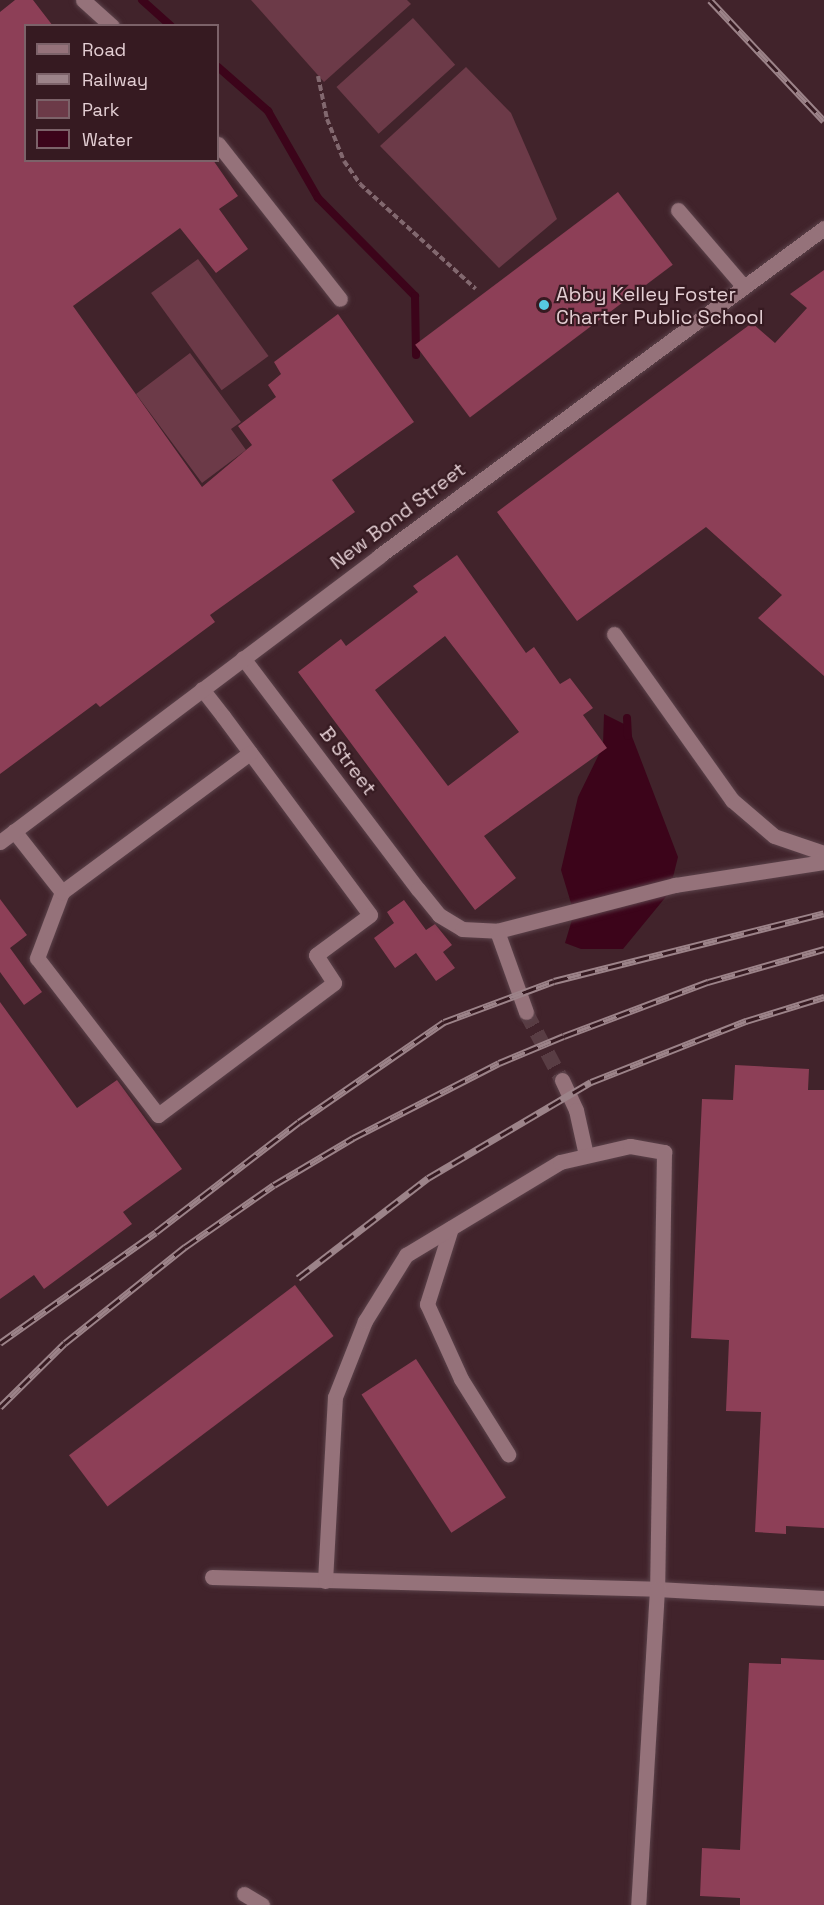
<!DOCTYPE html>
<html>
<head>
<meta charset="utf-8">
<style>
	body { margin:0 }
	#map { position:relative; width:824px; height:1905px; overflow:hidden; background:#41232b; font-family:"Space Grotesk",sans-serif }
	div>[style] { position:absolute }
	.green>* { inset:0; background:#6c3a48; transform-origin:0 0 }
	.water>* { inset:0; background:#3c041a }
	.stream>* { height:8px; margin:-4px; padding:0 4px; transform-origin:4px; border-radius:4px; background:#3c041a }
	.building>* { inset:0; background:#8d3f57; transform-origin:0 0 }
	.minor-tunnel>* { height:15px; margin-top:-7.5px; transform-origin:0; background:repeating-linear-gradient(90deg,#593d44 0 15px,transparent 0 23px) }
	.path>* { height:4px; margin-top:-2px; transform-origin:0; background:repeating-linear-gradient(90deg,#82686f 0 6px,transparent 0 9px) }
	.roads { filter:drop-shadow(0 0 2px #5b424a) drop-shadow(0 0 2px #5b424a) }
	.minor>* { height:15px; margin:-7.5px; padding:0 7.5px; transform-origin:7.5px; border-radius:7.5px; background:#95727a }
	.rail>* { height:7px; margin-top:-3.5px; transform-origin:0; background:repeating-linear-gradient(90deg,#361a21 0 14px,#9c8389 0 28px); box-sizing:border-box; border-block:2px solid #9c8389 }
	.dots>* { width:16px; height:16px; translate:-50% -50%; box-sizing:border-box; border:3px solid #361a21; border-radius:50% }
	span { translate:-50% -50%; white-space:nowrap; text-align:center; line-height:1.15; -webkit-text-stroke:4.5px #361a21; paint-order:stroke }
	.poi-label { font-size:20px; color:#e4cfd4 }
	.left { translate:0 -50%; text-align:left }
	.street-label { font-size:20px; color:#e4cfd4 }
	.legend { position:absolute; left:24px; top:24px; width:195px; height:138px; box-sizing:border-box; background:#361a21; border:2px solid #7c6269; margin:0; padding:8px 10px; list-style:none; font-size:18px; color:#e4cfd4 }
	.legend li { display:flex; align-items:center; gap:12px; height:30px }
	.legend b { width:30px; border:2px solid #7c6269 }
</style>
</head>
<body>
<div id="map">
	<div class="green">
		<div style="clip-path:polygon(251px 0,407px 0,411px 4px,324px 82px)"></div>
		<div style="left:413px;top:18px;width:63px;height:103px;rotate:48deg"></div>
		<div style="clip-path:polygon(466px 67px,511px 113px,557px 219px,499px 268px,380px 146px)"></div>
		<div style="left:198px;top:259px;width:120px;height:58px;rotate:54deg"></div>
		<div style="clip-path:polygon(190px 353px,241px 422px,231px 429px,246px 450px,202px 483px,136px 394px)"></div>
	</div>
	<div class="water">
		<div style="clip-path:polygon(604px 714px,628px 726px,678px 857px,669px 893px,623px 949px,581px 949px,565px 943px,574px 913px,561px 870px,578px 797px,603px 746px)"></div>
	</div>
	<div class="stream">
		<div style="left:142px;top:0;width:39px;rotate:42deg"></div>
		<div style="left:218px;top:67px;width:67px;rotate:41.3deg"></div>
		<div style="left:268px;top:111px;width:100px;rotate:60.1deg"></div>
		<div style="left:318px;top:198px;width:138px;rotate:45.3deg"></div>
		<div style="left:415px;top:296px;width:59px;rotate:89deg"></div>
		<div style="left:627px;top:718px;width:18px;rotate:87deg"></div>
	</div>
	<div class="building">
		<div style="clip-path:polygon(15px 0,33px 0,53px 26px,26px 26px,26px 160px,213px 160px,238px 196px,219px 209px,248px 249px,216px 273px,180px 228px,73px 306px,202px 487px,252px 445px,238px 426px,276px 397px,268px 385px,281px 374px,274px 362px,338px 314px,414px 422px,332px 480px,355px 512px,210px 615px,215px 622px,100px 707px,96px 703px,0 774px,0 12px)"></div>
		<div style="left:618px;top:192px;width:91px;height:254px;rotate:53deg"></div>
		<div style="clip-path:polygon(824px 270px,824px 676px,758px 618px,782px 595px,706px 527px,577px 621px,497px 512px,752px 323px,775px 343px,807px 308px,790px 294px)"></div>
		<div style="clip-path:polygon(evenodd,457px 555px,526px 653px,534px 647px,560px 684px,570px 678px,593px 708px,583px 715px,607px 748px,484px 836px,516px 878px,475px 910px,298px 672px,341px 639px,346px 646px,418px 592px,413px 586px,457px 555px,445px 636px,519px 732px,448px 786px,375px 690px,445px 636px)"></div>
		<div style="clip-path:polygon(0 899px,27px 935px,10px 948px,42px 992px,24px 1005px,0 972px)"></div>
		<div style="clip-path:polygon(404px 900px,426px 930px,435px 924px,452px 945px,443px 952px,455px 968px,436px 981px,416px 953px,395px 968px,374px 938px,394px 923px,387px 912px)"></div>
		<div style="clip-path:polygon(0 1002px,77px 1108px,117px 1080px,182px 1169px,123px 1212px,132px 1224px,44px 1289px,34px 1275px,0 1299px)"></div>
		<div style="clip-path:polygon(735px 1065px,809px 1069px,808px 1090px,824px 1090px,824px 1528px,786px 1526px,786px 1534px,755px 1532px,761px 1412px,726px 1411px,729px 1340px,691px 1338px,702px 1099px,733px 1100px)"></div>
		<div style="left:295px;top:1285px;width:64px;height:283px;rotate:53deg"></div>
		<div style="left:416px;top:1359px;width:165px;height:65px;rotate:57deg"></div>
		<div style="clip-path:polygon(781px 1658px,824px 1660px,824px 1905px,740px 1905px,740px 1898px,700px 1896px,702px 1848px,740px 1850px,749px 1663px,781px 1664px)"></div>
	</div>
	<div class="minor-tunnel">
		<div style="left:526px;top:1012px;width:77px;rotate:62.1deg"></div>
	</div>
	<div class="path">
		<div style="left:318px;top:76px;width:44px;rotate:78.2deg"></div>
		<div style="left:327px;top:119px;width:45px;rotate:68deg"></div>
		<div style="left:344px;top:161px;width:28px;rotate:55deg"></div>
		<div style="left:360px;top:184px;width:156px;rotate:42.2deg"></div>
	</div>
	<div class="roads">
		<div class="minor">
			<div style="left:83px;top:0;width:39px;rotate:42deg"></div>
			<div style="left:218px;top:144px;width:197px;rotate:51.8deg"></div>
			<div style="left:678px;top:210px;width:101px;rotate:49.4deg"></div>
			<div style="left:614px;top:634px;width:204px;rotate:54.6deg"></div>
			<div style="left:732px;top:800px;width:55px;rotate:40.6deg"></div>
			<div style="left:774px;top:836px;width:53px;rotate:18.8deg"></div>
			<div style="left:243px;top:658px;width:290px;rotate:52.9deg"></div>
			<div style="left:418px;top:889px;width:33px;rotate:51deg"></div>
			<div style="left:439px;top:915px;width:27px;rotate:31deg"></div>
			<div style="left:462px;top:929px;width:35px;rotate:3deg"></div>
			<div style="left:497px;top:931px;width:184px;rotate:-14.5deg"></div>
			<div style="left:675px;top:885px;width:151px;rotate:-8.8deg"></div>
			<div style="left:202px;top:689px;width:34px;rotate:52deg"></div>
			<div style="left:223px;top:716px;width:247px;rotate:53.5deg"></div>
			<div style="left:370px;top:915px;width:67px;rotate:143.5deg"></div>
			<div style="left:316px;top:955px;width:33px;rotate:57deg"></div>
			<div style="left:334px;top:983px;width:220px;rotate:143.1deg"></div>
			<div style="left:158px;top:1115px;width:198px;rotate:-127.6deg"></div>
			<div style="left:37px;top:958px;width:71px;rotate:-69.3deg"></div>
			<div style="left:62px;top:892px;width:234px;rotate:-36.5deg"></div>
			<div style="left:14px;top:831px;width:78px;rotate:51.8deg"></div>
			<div style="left:0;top:842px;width:475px;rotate:-37deg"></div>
			<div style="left:379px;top:556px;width:553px;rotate:-36.39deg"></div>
			<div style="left:497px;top:931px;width:86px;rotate:70.3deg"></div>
			<div style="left:562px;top:1080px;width:33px;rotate:65deg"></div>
			<div style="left:576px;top:1110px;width:46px;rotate:77.5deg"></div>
			<div style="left:451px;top:1228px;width:80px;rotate:107.5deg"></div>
			<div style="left:427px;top:1304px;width:82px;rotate:65.6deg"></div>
			<div style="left:461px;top:1379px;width:89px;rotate:57.9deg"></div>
			<div style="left:212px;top:1577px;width:445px;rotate:1.5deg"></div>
			<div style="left:657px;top:1589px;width:167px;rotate:3.1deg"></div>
			<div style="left:325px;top:1581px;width:184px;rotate:-86.9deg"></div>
			<div style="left:335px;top:1397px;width:82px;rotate:-68.5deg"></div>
			<div style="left:365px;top:1321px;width:78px;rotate:-58.2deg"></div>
			<div style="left:406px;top:1255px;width:180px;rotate:-31.1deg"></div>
			<div style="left:560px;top:1162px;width:72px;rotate:-12.9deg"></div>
			<div style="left:630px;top:1146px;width:35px;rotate:10deg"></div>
			<div style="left:664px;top:1152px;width:437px;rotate:90.9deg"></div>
			<div style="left:657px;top:1589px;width:317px;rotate:93.4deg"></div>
			<div style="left:244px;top:1894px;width:21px;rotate:31deg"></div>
		</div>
	</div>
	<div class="rail">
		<div style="left:710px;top:0;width:166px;rotate:46.7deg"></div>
		<div style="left:298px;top:1278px;width:164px;rotate:-37.6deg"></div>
		<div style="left:428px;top:1178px;width:189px;rotate:-30.5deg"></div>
		<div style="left:591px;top:1082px;width:167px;rotate:-21.5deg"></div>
		<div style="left:746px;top:1021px;width:82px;rotate:-17.1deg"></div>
		<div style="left:0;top:1343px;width:191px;rotate:-35.4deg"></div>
		<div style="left:156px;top:1232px;width:180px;rotate:-37.6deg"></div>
		<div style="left:299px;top:1122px;width:176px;rotate:-34.6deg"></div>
		<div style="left:444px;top:1022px;width:117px;rotate:-20.4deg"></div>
		<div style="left:554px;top:981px;width:278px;rotate:-14.1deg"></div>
		<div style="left:0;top:1407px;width:91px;rotate:-44.6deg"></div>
		<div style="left:65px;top:1343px;width:154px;rotate:-38.7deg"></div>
		<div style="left:185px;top:1247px;width:108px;rotate:-34.9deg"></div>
		<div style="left:274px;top:1185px;width:92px;rotate:-30.7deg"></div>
		<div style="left:353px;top:1138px;width:164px;rotate:-27.2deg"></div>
		<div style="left:499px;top:1063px;width:70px;rotate:-22.6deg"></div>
		<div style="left:564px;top:1036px;width:154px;rotate:-20.6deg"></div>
		<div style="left:708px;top:982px;width:121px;rotate:-15.9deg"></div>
	</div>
	<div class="dots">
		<div style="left:544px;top:305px;background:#56c9e1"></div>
	</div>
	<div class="poi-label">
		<span class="left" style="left:556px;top:306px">Abby Kelley Foster<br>Charter Public School</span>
	</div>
	<div class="street-label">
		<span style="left:398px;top:516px;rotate:-37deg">New Bond Street</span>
		<span style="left:348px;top:761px;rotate:53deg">B Street</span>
	</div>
	<ul class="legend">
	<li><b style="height:8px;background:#95727a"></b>Road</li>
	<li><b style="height:8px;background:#9c8389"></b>Railway</li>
	<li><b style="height:16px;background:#6c3a48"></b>Park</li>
	<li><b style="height:16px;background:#3c041a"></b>Water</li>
	</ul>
</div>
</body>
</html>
